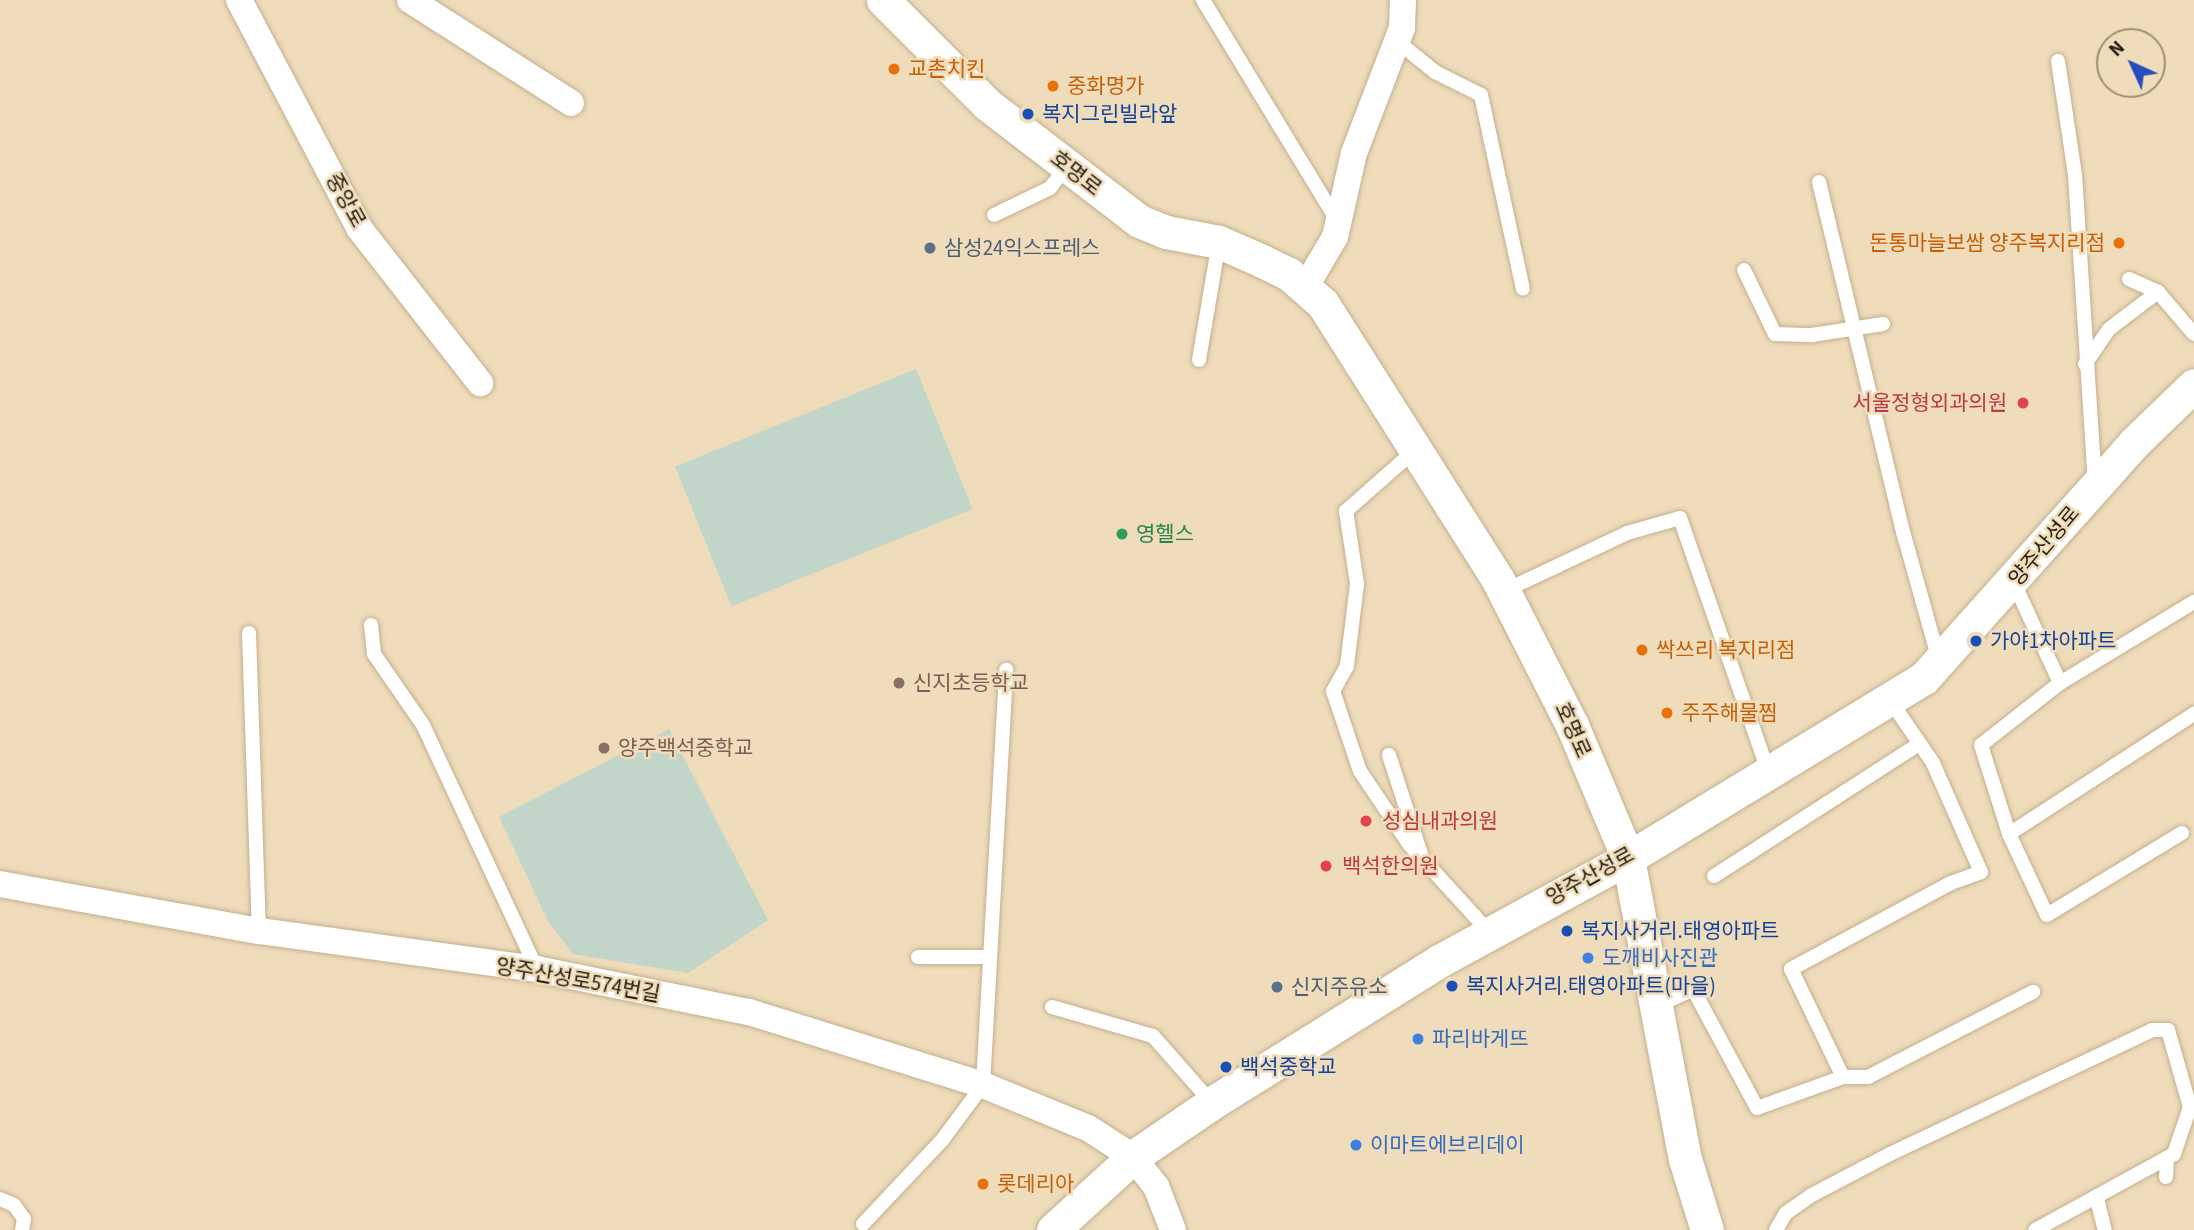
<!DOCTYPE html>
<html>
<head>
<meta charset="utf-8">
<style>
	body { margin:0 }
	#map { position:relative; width:2194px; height:1230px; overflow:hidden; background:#efdcba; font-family:"Source Sans 3","Noto Sans KR",sans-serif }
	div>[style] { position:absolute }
	.green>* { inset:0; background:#c1d6c9; transform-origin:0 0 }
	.roads { filter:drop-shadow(0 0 2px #c2b08f) drop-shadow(0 0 2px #c2b08f) }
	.service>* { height:14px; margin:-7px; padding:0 7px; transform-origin:7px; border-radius:7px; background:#fff }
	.minor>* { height:26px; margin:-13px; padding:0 13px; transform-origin:13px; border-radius:13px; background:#fff }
	.tertiary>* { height:33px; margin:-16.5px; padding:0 16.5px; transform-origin:16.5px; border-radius:16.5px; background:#fff }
	.dots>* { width:19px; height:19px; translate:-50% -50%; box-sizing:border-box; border:4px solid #efdcba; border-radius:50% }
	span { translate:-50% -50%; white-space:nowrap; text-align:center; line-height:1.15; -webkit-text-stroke:5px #efdcba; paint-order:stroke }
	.food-label { font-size:21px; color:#c56008 }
	.left { translate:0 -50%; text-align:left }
	.right { translate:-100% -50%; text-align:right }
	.transit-label { font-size:21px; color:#164399 }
	.street-label { font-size:21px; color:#241d10 }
	.service-label { font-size:21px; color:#4e5e75 }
	.health-label { font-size:21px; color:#be3a42 }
	.leisure-label { font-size:21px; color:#27864d }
	.education-label { font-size:21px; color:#785e54 }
	.shop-label { font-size:21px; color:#366cbe }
	.north { position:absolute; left:2096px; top:28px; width:70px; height:70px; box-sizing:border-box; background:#efdcba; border:2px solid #9e9076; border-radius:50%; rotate:315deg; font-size:19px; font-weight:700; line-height:28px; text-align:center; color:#241d10 }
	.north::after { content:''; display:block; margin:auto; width:24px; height:32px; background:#264fbd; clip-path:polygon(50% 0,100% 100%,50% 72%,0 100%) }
</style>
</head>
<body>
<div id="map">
	<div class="green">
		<div style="left:916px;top:369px;width:151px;height:260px;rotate:68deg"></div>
		<div style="clip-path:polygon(669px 729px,768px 920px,688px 973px,573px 954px,548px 921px,499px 817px)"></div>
	</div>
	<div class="roads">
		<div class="service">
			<div style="left:1203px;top:0;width:260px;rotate:58.7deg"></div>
			<div style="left:1397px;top:41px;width:49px;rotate:39.2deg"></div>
			<div style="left:1435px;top:72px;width:51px;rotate:26.6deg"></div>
			<div style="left:1481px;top:95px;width:198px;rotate:77.8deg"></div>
			<div style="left:2058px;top:61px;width:115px;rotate:81.5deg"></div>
			<div style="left:2075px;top:175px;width:307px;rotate:86.3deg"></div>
			<div style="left:1819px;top:182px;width:363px;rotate:76.5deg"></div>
			<div style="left:1904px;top:535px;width:130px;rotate:74.4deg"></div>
			<div style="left:994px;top:215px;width:62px;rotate:-25.7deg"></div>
			<div style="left:1050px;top:188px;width:28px;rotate:-52deg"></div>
			<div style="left:1744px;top:270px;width:71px;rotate:64.2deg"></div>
			<div style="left:1775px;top:334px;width:37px;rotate:2deg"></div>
			<div style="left:1812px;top:335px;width:72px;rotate:-8.8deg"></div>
			<div style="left:2129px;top:279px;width:32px;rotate:24deg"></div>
			<div style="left:1199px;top:360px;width:120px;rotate:-80.4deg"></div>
			<div style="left:2085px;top:364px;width:42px;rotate:-55.6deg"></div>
			<div style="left:2109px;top:329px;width:61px;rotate:-37.1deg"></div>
			<div style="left:2158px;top:292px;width:55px;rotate:49.4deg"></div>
			<div style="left:1414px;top:451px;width:91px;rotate:138.6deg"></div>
			<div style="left:1346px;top:511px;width:74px;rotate:81.4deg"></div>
			<div style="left:1357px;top:584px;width:83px;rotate:97deg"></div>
			<div style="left:1347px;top:666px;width:29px;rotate:119deg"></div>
			<div style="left:1333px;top:691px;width:84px;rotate:71.4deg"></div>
			<div style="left:1360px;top:771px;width:88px;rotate:56.1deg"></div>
			<div style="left:1409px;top:844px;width:119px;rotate:47.7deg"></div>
			<div style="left:2014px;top:583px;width:110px;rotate:65.3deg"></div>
			<div style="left:2060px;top:683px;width:100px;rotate:141.9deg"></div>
			<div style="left:1981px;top:745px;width:93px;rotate:72.5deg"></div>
			<div style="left:2009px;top:834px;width:89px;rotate:64.9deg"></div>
			<div style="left:2047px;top:915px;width:158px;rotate:-31.3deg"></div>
			<div style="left:1504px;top:591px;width:136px;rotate:-25.2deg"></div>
			<div style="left:1627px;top:533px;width:55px;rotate:-15.8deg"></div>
			<div style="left:1680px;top:518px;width:268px;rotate:70.8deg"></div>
			<div style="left:371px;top:625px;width:29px;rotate:84deg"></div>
			<div style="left:374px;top:654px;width:86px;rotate:55.4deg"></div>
			<div style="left:423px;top:725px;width:269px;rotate:65deg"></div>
			<div style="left:249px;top:633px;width:298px;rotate:88.1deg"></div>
			<div style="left:2060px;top:683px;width:157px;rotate:-31.2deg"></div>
			<div style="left:1389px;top:755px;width:104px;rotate:72.1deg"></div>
			<div style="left:2009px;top:834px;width:221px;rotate:-33deg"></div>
			<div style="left:1714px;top:876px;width:244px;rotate:-32.8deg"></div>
			<div style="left:918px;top:957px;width:72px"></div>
			<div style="left:1657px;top:1006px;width:40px;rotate:-25deg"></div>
			<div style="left:1693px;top:989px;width:135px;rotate:61.7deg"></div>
			<div style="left:1757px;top:1108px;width:91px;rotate:-19.8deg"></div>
			<div style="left:1843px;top:1077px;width:120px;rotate:-115.7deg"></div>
			<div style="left:1791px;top:969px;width:182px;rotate:-28.3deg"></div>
			<div style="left:1951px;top:883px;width:32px;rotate:-20deg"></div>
			<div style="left:1981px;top:872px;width:119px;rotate:-113.8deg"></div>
			<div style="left:1933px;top:763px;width:76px;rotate:-124.3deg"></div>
			<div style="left:1052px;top:1007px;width:105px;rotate:16deg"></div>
			<div style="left:1153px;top:1036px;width:89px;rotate:48.6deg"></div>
			<div style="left:1843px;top:1077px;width:25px"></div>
			<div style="left:1868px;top:1077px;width:186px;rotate:-27.3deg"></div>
			<div style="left:2166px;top:1177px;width:19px;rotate:-87deg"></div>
			<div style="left:0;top:1199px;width:15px;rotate:23deg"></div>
			<div style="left:14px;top:1205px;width:17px;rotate:54deg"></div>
			<div style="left:24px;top:1219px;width:11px;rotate:100deg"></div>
			<div style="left:2097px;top:1199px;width:32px;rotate:76deg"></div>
			<div style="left:863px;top:1224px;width:117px;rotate:-46.7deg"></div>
			<div style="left:943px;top:1139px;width:67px;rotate:-53.5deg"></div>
			<div style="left:983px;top:1085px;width:416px;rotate:-86.8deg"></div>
			<div style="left:1776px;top:1230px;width:20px;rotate:-60deg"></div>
			<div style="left:1786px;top:1213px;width:29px;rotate:-35deg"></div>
			<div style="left:1810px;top:1196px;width:90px;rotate:-27.7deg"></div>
			<div style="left:1890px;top:1154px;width:290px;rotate:-25.3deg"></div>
			<div style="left:2152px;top:1030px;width:16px"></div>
			<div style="left:2168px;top:1030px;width:80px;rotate:74.1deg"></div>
			<div style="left:2190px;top:1107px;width:50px;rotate:108.8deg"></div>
			<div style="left:2174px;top:1154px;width:158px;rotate:151.3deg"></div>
		</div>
		<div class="minor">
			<div style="left:239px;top:0;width:258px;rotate:62.2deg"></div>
			<div style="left:359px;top:228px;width:197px;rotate:52deg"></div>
			<div style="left:410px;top:0;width:191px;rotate:32.6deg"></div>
			<div style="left:1306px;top:286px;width:57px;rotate:-59.4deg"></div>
			<div style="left:1335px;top:237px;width:86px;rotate:-77.3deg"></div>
			<div style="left:1354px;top:153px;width:134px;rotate:-69deg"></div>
			<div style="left:1402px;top:28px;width:28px;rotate:-88deg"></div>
			<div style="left:0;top:884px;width:263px;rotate:10.3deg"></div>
			<div style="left:259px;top:931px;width:281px;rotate:7.8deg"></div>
			<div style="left:537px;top:969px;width:216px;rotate:11.5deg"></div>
			<div style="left:749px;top:1012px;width:245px;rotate:17.3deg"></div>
			<div style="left:983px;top:1085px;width:113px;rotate:22.3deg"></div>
			<div style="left:1088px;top:1128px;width:54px;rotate:32.8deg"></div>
			<div style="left:1133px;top:1157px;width:37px;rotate:52deg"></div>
			<div style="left:1156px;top:1186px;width:47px;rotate:68.9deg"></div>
		</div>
		<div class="tertiary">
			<div style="left:883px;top:0;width:148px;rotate:45deg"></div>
			<div style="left:988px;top:105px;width:190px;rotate:37.5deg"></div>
			<div style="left:1139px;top:221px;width:29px;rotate:22deg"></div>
			<div style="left:1166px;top:232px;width:54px;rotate:10.7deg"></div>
			<div style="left:1219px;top:242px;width:47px;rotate:23.8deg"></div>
			<div style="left:1262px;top:261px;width:30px;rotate:26deg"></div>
			<div style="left:1289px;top:274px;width:45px;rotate:41.4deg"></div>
			<div style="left:1323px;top:304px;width:327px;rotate:57.6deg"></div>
			<div style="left:1498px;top:580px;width:163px;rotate:63deg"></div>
			<div style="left:1572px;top:725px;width:144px;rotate:67.2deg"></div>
			<div style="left:1628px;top:858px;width:306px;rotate:79.3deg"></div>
			<div style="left:1685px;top:1159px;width:74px;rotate:72.8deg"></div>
			<div style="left:1053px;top:1230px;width:108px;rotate:-42.4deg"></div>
			<div style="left:1133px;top:1157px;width:96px;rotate:-34.4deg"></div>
			<div style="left:1212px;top:1103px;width:268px;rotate:-32deg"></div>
			<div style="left:1439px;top:961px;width:215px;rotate:-28.6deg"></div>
			<div style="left:1628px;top:858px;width:346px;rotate:-31.3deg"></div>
			<div style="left:1924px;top:678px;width:315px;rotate:-48.2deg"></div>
			<div style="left:2134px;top:443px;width:83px;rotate:-44deg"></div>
		</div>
	</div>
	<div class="dots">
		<div style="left:894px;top:69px;background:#e8710a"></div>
		<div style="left:1053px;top:86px;background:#e8710a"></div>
		<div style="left:1028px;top:114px;background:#1a4fb4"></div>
		<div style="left:2119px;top:243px;background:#e8710a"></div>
		<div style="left:930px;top:248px;background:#5c6f8a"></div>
		<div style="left:2023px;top:403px;background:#e0444e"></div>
		<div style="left:1122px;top:534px;background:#2e9e5b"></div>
		<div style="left:1976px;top:641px;background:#1a4fb4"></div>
		<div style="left:1642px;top:650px;background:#e8710a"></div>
		<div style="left:899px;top:683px;background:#8d6e63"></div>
		<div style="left:1667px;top:713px;background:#e8710a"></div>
		<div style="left:604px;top:748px;background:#8d6e63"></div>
		<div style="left:1366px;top:821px;background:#e0444e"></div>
		<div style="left:1326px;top:866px;background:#e0444e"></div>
		<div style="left:1567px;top:931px;background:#1a4fb4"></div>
		<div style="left:1588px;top:958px;background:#3f7fe0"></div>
		<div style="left:1452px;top:986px;background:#1a4fb4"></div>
		<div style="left:1277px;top:987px;background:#5c6f8a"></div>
		<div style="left:1418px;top:1039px;background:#3f7fe0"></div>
		<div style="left:1226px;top:1067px;background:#1a4fb4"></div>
		<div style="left:1356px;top:1145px;background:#3f7fe0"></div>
		<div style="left:983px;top:1184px;background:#e8710a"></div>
	</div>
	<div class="food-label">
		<span class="left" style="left:908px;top:69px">교촌치킨</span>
		<span class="left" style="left:1067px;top:86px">중화명가</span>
		<span class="right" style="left:2105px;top:243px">돈통마늘보쌈 양주복지리점</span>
		<span class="left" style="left:1656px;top:650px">싹쓰리 복지리점</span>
		<span class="left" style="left:1681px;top:713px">주주해물찜</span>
		<span class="left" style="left:997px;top:1184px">롯데리아</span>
	</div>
	<div class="transit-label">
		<span class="left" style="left:1042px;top:114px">복지그린빌라앞</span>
		<span class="left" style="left:1990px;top:641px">가야1차아파트</span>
		<span class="left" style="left:1581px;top:931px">복지사거리.태영아파트</span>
		<span class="left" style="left:1466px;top:986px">복지사거리.태영아파트(마을)</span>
		<span class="left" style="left:1240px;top:1067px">백석중학교</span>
	</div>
	<div class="street-label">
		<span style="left:1076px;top:173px;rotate:38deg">호명로</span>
		<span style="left:346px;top:200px;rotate:61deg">중앙로</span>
		<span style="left:2044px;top:546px;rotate:-50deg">양주산성로</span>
		<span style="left:1573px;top:730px;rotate:66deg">호명로</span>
		<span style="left:1590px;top:876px;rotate:-29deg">양주산성로</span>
		<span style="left:578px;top:980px;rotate:10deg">양주산성로574번길</span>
	</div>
	<div class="service-label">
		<span class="left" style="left:944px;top:248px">삼성24익스프레스</span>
		<span class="left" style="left:1291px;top:987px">신지주유소</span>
	</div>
	<div class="health-label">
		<span class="right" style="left:2007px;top:403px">서울정형외과의원</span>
		<span class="left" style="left:1382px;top:821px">성심내과의원</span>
		<span class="left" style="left:1342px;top:866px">백석한의원</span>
	</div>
	<div class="leisure-label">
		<span class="left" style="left:1136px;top:534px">영헬스</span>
	</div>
	<div class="education-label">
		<span class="left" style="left:913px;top:683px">신지초등학교</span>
		<span class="left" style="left:618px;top:748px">양주백석중학교</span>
	</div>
	<div class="shop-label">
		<span class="left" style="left:1602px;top:958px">도깨비사진관</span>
		<span class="left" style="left:1432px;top:1039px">파리바게뜨</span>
		<span class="left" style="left:1370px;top:1145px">이마트에브리데이</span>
	</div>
	<div class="north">N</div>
</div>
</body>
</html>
